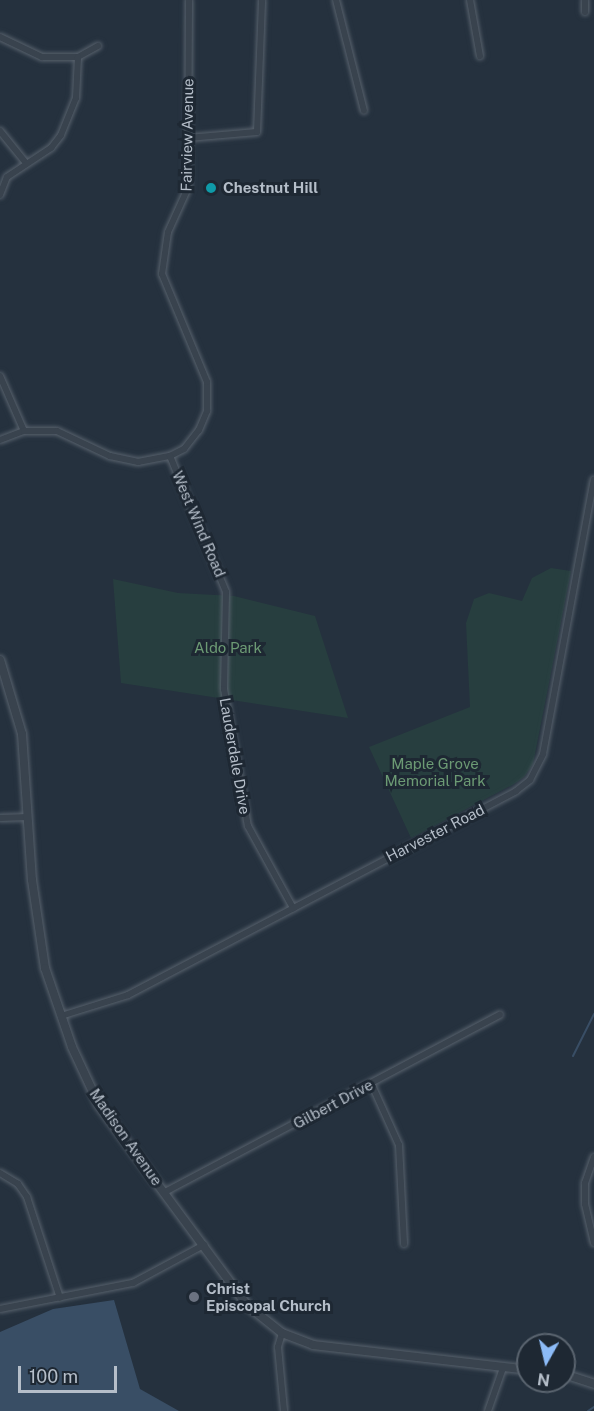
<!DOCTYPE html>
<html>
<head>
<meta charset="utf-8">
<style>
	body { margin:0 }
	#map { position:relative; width:594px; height:1411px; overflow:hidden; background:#25313e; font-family:"Public Sans",sans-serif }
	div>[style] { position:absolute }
	.green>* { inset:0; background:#273e3f }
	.water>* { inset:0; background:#394e65 }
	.stream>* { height:2px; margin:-1px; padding:0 1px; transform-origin:1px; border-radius:1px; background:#394e65 }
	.roads { filter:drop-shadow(0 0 2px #57616c) drop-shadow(0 0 2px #57616c) }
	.minor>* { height:6px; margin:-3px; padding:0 3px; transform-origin:3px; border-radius:3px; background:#39434e }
	.tertiary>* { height:8px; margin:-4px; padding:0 4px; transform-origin:4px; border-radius:4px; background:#39434e }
	.dots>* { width:16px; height:16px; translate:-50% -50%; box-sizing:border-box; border:3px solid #1e2833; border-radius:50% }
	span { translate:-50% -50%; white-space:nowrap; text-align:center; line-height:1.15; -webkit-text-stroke:6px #1e2833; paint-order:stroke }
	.street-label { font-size:15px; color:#b5bec9 }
	.poi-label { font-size:15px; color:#b5bec9; font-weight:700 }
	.left { translate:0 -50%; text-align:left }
	.park-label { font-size:15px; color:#6c9a74 }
	.north { position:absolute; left:516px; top:1333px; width:60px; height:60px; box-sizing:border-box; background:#1e2833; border:2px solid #5a646f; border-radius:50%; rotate:188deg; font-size:16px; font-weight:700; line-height:24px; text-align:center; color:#b5bec9 }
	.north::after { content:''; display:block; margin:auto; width:21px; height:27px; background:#8cbbf7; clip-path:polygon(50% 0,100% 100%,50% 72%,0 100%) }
	.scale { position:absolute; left:18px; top:1366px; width:99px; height:27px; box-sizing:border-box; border:3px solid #b5bec9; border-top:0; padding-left:8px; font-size:18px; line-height:21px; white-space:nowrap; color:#b5bec9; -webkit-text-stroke:4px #1e2833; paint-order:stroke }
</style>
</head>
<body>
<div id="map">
	<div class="green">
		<div style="clip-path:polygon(551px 568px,571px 571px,533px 764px,524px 777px,514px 784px,411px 838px,369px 747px,470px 707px,466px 623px,474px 599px,489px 593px,522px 601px,532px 578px)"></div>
		<div style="clip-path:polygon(113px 579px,178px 593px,234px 596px,315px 616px,348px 718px,121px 683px)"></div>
	</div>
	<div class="water">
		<div style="clip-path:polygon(114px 1300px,140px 1389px,179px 1411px,0 1411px,0 1332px,53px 1309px)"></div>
	</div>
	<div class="stream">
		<div style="left:573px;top:1056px;width:47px;rotate:-63.4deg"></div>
		<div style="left:588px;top:1411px;width:7px;rotate:-34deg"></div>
	</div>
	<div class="roads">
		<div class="minor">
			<div style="left:336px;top:0;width:114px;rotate:75.8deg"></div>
			<div style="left:470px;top:0;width:57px;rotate:79.9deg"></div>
			<div style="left:585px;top:12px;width:12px;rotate:-90deg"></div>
			<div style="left:0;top:37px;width:47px;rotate:25.5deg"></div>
			<div style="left:42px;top:57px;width:36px"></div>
			<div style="left:78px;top:57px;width:23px;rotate:-29deg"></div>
			<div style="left:0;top:131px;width:41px;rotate:50.9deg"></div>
			<div style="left:188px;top:138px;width:69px;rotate:-5deg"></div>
			<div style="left:257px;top:132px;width:132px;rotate:-87.8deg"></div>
			<div style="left:0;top:195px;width:19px;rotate:-69deg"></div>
			<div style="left:7px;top:177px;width:53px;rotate:-33.4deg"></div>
			<div style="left:51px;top:148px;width:16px;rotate:-52deg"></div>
			<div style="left:61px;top:135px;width:40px;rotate:-68deg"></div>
			<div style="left:76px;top:98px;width:41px;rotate:-87.2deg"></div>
			<div style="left:0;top:376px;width:60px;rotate:66.4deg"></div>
			<div style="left:0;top:440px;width:26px;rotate:-21deg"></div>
			<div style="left:24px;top:431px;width:33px"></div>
			<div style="left:57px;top:431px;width:59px;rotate:25.3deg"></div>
			<div style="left:110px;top:456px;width:29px;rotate:12deg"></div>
			<div style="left:138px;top:462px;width:33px;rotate:-11deg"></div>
			<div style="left:170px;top:456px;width:16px;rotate:-27deg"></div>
			<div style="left:184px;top:449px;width:24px;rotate:-52deg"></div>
			<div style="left:199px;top:430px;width:21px;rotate:-67deg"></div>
			<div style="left:207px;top:411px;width:29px;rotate:-90deg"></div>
			<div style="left:207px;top:382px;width:117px;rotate:-112.6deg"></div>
			<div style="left:162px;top:274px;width:42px;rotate:-81.9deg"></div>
			<div style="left:168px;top:232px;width:48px;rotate:-65.6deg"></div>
			<div style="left:188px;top:188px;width:188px;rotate:-89.7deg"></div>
			<div style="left:170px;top:456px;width:147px;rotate:67.6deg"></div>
			<div style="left:226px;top:592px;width:97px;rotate:91.2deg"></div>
			<div style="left:224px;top:689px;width:139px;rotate:80.1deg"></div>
			<div style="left:248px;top:826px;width:94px;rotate:61.2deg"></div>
			<div style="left:0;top:818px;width:28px;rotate:-2deg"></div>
			<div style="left:61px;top:1016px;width:70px;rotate:-17.4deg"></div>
			<div style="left:128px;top:995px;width:438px;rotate:-27.7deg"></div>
			<div style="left:516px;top:791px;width:18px;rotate:-38deg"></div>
			<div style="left:530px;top:780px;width:29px;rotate:-63deg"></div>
			<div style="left:543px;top:754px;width:279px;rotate:-79.5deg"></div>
			<div style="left:371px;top:1083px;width:68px;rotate:65.7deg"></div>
			<div style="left:399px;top:1145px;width:99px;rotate:87.1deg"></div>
			<div style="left:594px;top:1157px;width:28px;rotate:109deg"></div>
			<div style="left:585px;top:1183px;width:21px;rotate:90deg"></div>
			<div style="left:585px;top:1204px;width:40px;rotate:77deg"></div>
			<div style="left:0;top:1173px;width:21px;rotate:31deg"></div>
			<div style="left:18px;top:1184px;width:16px;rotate:55deg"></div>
			<div style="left:27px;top:1197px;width:106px;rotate:71.9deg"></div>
			<div style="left:165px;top:1192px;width:379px;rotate:-27.9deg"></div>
			<div style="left:0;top:1309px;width:136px;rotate:-11.1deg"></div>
			<div style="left:133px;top:1283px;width:81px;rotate:-28.2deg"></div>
			<div style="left:282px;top:1333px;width:15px;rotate:106deg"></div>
			<div style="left:278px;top:1347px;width:64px;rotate:84.6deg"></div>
			<div style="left:488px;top:1411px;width:46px;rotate:-70.8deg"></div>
		</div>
		<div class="tertiary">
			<div style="left:0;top:660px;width:77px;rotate:73.4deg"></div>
			<div style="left:22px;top:734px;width:146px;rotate:86.1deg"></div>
			<div style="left:32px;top:880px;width:89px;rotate:81.6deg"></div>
			<div style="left:45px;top:968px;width:83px;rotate:71.1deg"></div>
			<div style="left:72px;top:1047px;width:64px;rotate:65deg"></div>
			<div style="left:99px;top:1105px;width:249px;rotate:53.5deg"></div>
			<div style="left:247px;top:1305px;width:45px;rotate:38.7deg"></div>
			<div style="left:282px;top:1333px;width:33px;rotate:21deg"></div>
			<div style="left:313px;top:1345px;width:216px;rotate:6.6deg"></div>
			<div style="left:564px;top:1374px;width:32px;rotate:18deg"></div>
		</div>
	</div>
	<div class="dots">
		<div style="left:211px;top:188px;background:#0f9aa8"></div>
		<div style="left:194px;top:1297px;background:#6b7280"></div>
	</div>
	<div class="street-label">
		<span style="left:187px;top:135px;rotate:-89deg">Fairview Avenue</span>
		<span style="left:199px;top:524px;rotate:67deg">West Wind Road</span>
		<span style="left:235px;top:756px;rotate:80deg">Lauderdale Drive</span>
		<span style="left:435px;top:833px;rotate:-27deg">Harvester Road</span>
		<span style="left:333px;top:1104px;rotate:-28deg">Gilbert Drive</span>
		<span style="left:126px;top:1137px;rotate:55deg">Madison Avenue</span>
	</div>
	<div class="poi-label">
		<span class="left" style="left:223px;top:188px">Chestnut Hill</span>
		<span class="left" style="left:206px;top:1297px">Christ<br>Episcopal Church</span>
	</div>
	<div class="park-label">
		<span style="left:228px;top:648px">Aldo Park</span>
		<span style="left:435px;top:772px">Maple Grove<br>Memorial Park</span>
	</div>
	<div class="north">N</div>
	<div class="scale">100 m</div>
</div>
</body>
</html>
